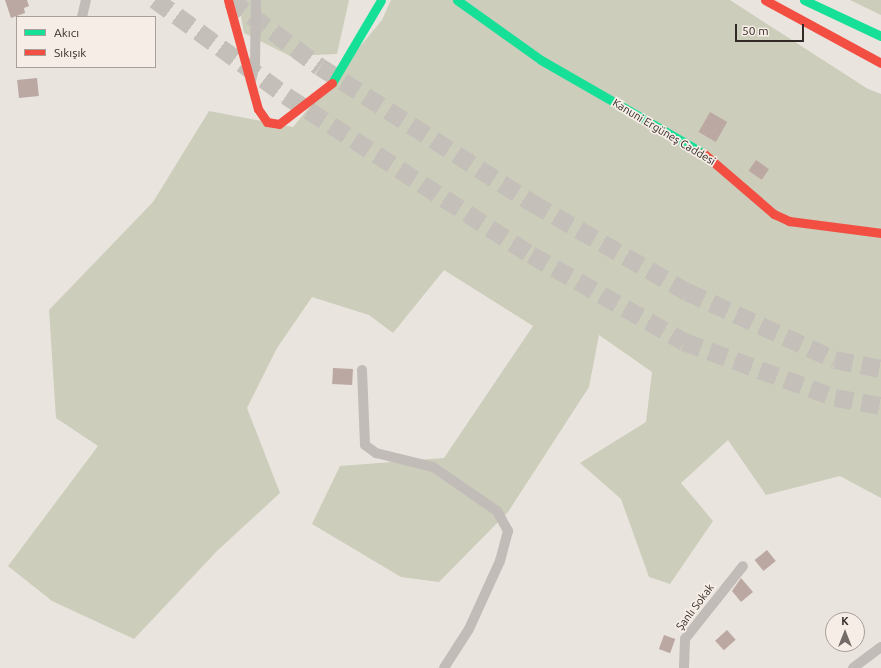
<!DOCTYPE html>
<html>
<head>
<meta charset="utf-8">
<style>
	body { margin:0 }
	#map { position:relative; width:881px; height:668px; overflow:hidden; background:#eae4de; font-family:Ubuntu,sans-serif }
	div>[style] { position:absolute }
	.green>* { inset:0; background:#cccdba }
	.building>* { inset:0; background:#bba8a2; transform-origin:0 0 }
	.highway-tunnel>* { height:18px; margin-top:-9px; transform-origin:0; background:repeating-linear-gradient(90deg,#c5bfb9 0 18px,transparent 0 27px) }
	.street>* { height:10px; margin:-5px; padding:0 5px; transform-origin:5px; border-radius:5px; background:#c2bcb8 }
	.fast>* { height:9px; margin:-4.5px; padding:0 4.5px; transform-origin:4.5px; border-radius:4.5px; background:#16e098 }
	.jam>* { height:9px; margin:-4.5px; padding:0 4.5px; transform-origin:4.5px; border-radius:4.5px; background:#f24e42 }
	span { translate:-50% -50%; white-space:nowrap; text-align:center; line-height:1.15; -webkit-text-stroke:3.5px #f6ede6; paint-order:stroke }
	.street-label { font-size:11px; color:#322a27 }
	.legend { position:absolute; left:16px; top:16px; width:140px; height:52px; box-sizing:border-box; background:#f6ede6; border:1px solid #a89f9a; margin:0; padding:5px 7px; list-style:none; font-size:12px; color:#322a27 }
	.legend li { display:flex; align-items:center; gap:8px; height:20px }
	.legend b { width:20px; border:1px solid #a89f9a }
	.north { position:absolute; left:825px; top:612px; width:40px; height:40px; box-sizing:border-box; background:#f6ede6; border:1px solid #a89f9a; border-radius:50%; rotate:0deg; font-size:11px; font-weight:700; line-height:16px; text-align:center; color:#322a27 }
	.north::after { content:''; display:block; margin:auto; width:14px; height:18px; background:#726b67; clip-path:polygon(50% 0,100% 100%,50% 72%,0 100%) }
	.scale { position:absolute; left:735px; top:24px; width:69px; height:18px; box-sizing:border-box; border:2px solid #322a27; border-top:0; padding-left:5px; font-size:12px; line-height:14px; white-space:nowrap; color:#322a27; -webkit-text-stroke:3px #f6ede6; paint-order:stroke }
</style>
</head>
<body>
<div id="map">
	<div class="green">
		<div style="clip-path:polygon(238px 0,349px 0,337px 54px,290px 56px,244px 33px)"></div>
		<div style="clip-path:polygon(391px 0,730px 0,868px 89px,881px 94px,881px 498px,840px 476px,766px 495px,728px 440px,681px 483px,713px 521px,670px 584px,649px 577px,621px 499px,580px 463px,646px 422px,652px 372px,599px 335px,589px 387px,508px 512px,439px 582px,401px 577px,312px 524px,340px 466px,444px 458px,533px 326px,444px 270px,393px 333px,369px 315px,312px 297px,277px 348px,247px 408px,280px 493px,217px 551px,134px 639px,52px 601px,8px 566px,98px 446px,56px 418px,49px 310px,153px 202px,209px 111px,293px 127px,382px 20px)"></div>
		<div style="clip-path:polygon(850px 0,881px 0,881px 15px)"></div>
	</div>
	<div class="building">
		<div style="clip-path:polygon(5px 0,27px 0,29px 6px,24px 8px,25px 13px,11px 18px)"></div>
		<div style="left:37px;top:78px;width:18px;height:20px;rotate:84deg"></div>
		<div style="left:710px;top:112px;width:20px;height:23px;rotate:30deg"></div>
		<div style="left:756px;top:160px;width:16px;height:13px;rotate:35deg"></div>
		<div style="left:333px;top:368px;width:20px;height:16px;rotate:3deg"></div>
		<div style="left:767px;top:550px;width:14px;height:16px;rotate:51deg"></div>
		<div style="clip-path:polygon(741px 578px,753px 592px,741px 602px,732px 591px)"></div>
		<div style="left:727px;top:630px;width:13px;height:16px;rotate:48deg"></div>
		<div style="left:664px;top:635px;width:12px;height:15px;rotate:20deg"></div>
	</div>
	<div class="highway-tunnel">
		<div style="left:155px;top:0;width:162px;rotate:36.2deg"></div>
		<div style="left:286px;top:96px;width:292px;rotate:33deg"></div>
		<div style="left:531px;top:255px;width:176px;rotate:29.6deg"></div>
		<div style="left:684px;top:342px;width:161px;rotate:20.3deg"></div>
		<div style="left:835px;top:398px;width:47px;rotate:9.9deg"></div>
		<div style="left:230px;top:0;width:112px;rotate:36.7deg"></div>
		<div style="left:320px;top:67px;width:252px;rotate:32.7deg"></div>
		<div style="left:532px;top:203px;width:179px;rotate:29.9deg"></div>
		<div style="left:687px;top:292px;width:163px;rotate:24.7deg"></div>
		<div style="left:835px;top:360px;width:47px;rotate:11.1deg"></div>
	</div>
	<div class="street">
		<div style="left:82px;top:17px;width:17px;rotate:-77deg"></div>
		<div style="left:251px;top:81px;width:17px;rotate:-77deg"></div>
		<div style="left:255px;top:64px;width:64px;rotate:-89.1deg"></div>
		<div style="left:362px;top:370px;width:75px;rotate:87.7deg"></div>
		<div style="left:365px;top:445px;width:14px;rotate:36deg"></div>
		<div style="left:376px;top:453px;width:59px;rotate:13.8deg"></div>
		<div style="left:433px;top:467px;width:78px;rotate:34.5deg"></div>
		<div style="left:497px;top:511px;width:23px;rotate:61deg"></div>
		<div style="left:508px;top:531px;width:31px;rotate:105deg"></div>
		<div style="left:500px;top:561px;width:75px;rotate:114.5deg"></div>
		<div style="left:469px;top:629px;width:46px;rotate:122.7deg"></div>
		<div style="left:684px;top:668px;width:29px;rotate:-88deg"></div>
		<div style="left:685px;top:639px;width:93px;rotate:-51.5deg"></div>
		<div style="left:853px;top:668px;width:35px;rotate:-37deg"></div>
	</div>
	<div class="fast">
		<div style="left:457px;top:0;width:103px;rotate:35.5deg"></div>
		<div style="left:541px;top:60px;width:187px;rotate:29.9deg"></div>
		<div style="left:804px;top:0;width:85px;rotate:25.1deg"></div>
		<div style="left:332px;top:83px;width:96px;rotate:-59.4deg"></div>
	</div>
	<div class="jam">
		<div style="left:228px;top:0;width:113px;rotate:74.6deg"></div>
		<div style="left:258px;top:109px;width:16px;rotate:55deg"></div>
		<div style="left:267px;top:122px;width:12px;rotate:9deg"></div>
		<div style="left:279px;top:124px;width:67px;rotate:-37.7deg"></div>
		<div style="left:765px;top:0;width:132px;rotate:28.5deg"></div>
		<div style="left:703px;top:153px;width:94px;rotate:40.7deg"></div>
		<div style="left:774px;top:214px;width:17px;rotate:25deg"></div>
		<div style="left:789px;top:221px;width:93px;rotate:7.4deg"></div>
	</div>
	<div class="street-label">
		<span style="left:664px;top:132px;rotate:31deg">Kanuni Ergüneş Caddesi</span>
		<span style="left:695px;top:607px;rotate:-53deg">Şanlı Sokak</span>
	</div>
	<ul class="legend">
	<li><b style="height:5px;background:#16e098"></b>Akıcı</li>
	<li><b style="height:5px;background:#f24e42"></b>Sıkışık</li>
	</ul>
	<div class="north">K</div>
	<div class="scale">50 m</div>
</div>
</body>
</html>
